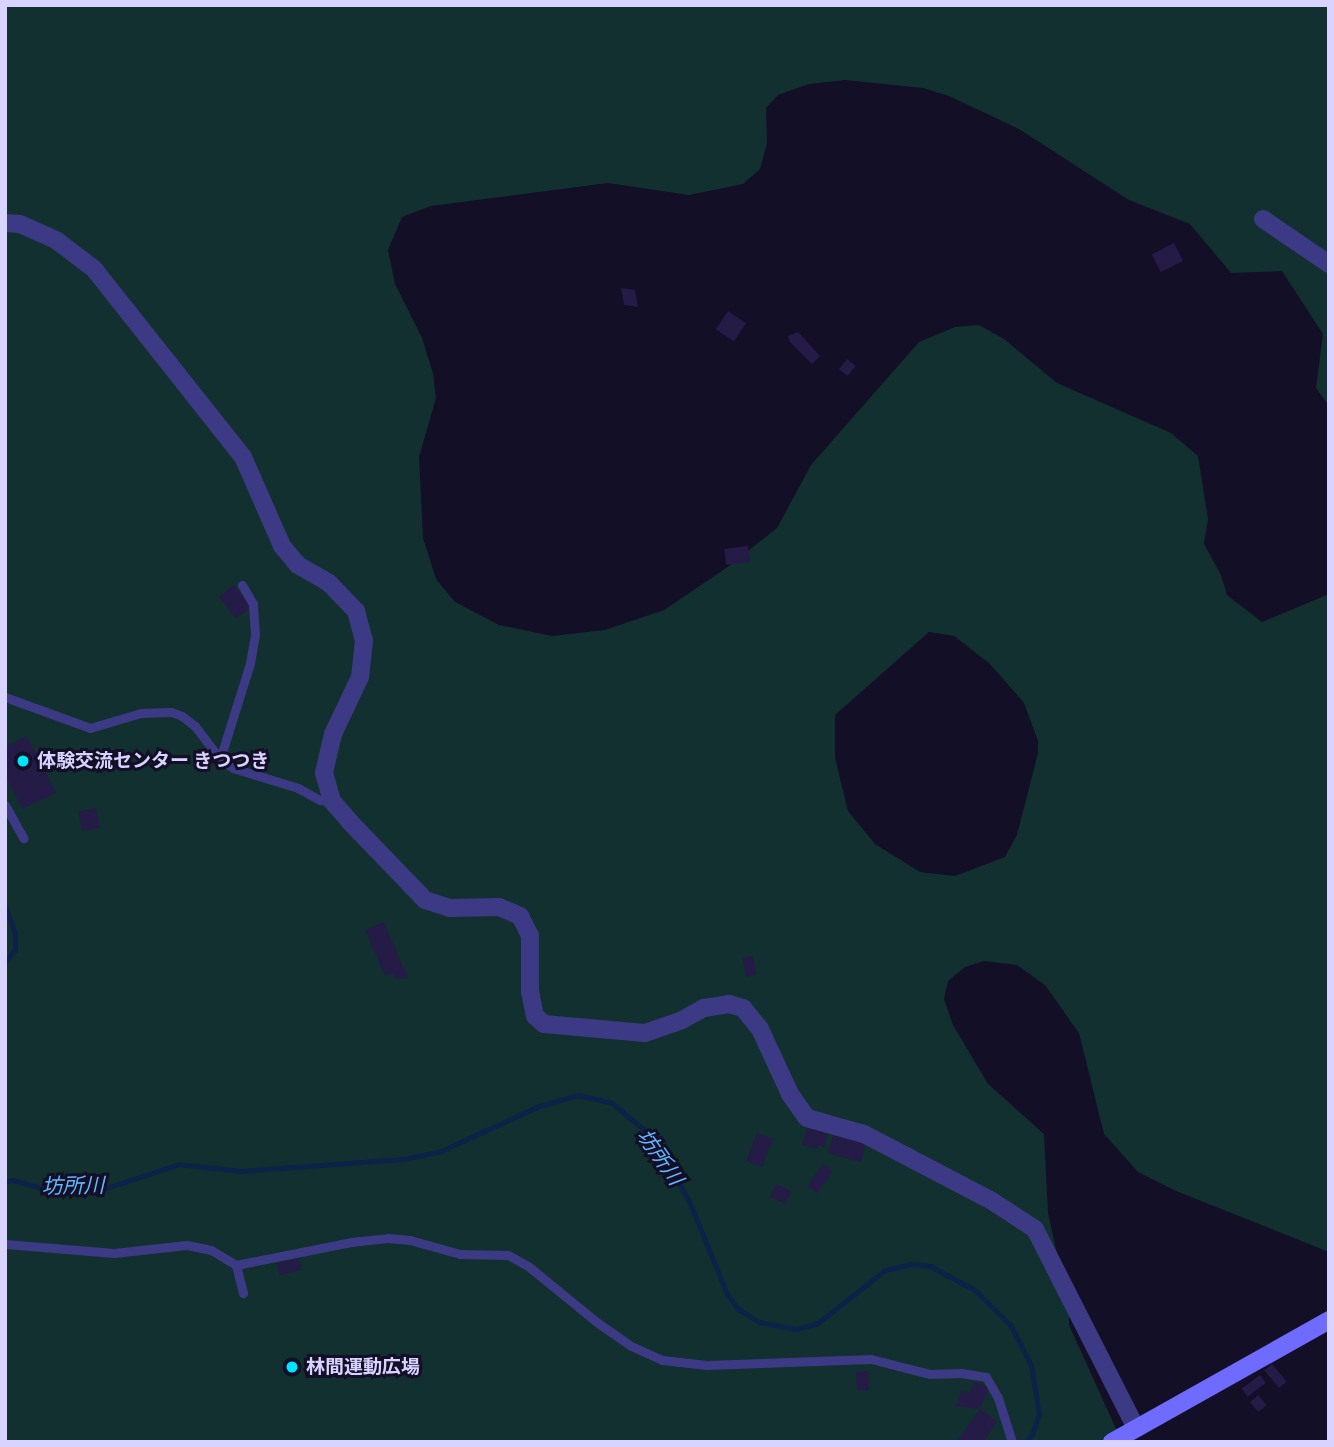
<!DOCTYPE html>
<html>
<head>
<meta charset="utf-8">
<style>
	body { margin:0 }
	#map { position:relative; width:1334px; height:1447px; overflow:hidden; background:#130f26; font-family:"Public Sans","Noto Sans JP",sans-serif }
	div>[style] { position:absolute }
	.green>* { inset:0; background:#12302f }
	.stream>* { height:5px; margin:-2.5px; padding:0 2.5px; transform-origin:2.5px; border-radius:2.5px; background:#0c2248 }
	.building>* { inset:0; background:#241b47; transform-origin:0 0 }
	.lane>* { height:9px; margin:-4.5px; padding:0 4.5px; transform-origin:4.5px; border-radius:4.5px; background:#3d3a85 }
	.street>* { height:18px; margin:-9px; padding:0 9px; transform-origin:9px; border-radius:9px; background:#3d3a85 }
	.secondary>* { height:18px; margin:-9px; padding:0 9px; transform-origin:9px; border-radius:9px; background:#6f6bff }
	.dots>* { width:19px; height:19px; translate:-50% -50%; box-sizing:border-box; border:4px solid #130f26; border-radius:50% }
	span { translate:-50% -50%; white-space:nowrap; text-align:center; line-height:1.15; -webkit-text-stroke:6px #130f26; paint-order:stroke }
	.poi-label { font-size:19px; color:#d9d4ff; font-weight:700 }
	.left { translate:0 -50%; text-align:left }
	.water-label { font-size:21px; color:#62b6ff; font-style:italic }
	.frame { position:absolute; inset:0; border:7px solid #d9d4ff; pointer-events:none }
</style>
</head>
<body>
<div id="map">
	<div class="green">
		<div style="clip-path:polygon(evenodd,5px 5px,1329px 5px,1329px 406px,1316px 388px,1323px 334px,1282px 271px,1231px 273px,1190px 224px,1129px 200px,1019px 129px,949px 96px,923px 88px,845px 80px,809px 84px,778px 95px,766px 108px,767px 143px,760px 169px,743px 184px,689px 195px,608px 183px,431px 206px,402px 217px,388px 250px,395px 284px,422px 338px,433px 373px,436px 398px,419px 457px,423px 538px,436px 579px,455px 602px,499px 625px,552px 636px,605px 630px,664px 610px,729px 566px,777px 528px,811px 465px,919px 342px,955px 327px,979px 325px,1004px 339px,1057px 383px,1171px 433px,1198px 456px,1208px 519px,1204px 544px,1221px 575px,1227px 595px,1262px 622px,1329px 594px,1329px 1252px,1176px 1191px,1138px 1172px,1104px 1134px,1079px 1033px,1045px 985px,1017px 965px,984px 961px,965px 967px,948px 981px,944px 999px,953px 1025px,988px 1084px,1044px 1134px,1048px 1213px,1069px 1309px,1069px 1325px,1122px 1442px,5px 1442px,5px 5px,929px 632px,954px 636px,990px 664px,1024px 703px,1038px 741px,1038px 753px,1017px 835px,1005px 857px,955px 876px,920px 872px,875px 844px,848px 811px,835px 758px,835px 715px,929px 632px)"></div>
	</div>
	<div class="stream">
		<div style="left:5px;top:906px;width:29px;rotate:70deg"></div>
		<div style="left:15px;top:933px;width:17px;rotate:90deg"></div>
		<div style="left:15px;top:950px;width:16px;rotate:130deg"></div>
		<div style="left:5px;top:1181px;width:9px;rotate:-6deg"></div>
		<div style="left:14px;top:1180px;width:27px;rotate:17deg"></div>
		<div style="left:40px;top:1188px;width:19px;rotate:-9deg"></div>
		<div style="left:59px;top:1185px;width:41px;rotate:7deg"></div>
		<div style="left:100px;top:1190px;width:83px;rotate:-18.2deg"></div>
		<div style="left:179px;top:1164px;width:62px;rotate:6.4deg"></div>
		<div style="left:241px;top:1171px;width:163px;rotate:-4.2deg"></div>
		<div style="left:404px;top:1159px;width:38px;rotate:-12deg"></div>
		<div style="left:441px;top:1151px;width:108px;rotate:-24.7deg"></div>
		<div style="left:539px;top:1106px;width:41px;rotate:-15.8deg"></div>
		<div style="left:578px;top:1095px;width:35px;rotate:13deg"></div>
		<div style="left:612px;top:1103px;width:40px;rotate:40deg"></div>
		<div style="left:643px;top:1129px;width:47px;rotate:55.3deg"></div>
		<div style="left:670px;top:1168px;width:38px;rotate:60deg"></div>
		<div style="left:689px;top:1201px;width:100px;rotate:67.8deg"></div>
		<div style="left:727px;top:1294px;width:19px;rotate:54deg"></div>
		<div style="left:738px;top:1309px;width:25px;rotate:32deg"></div>
		<div style="left:759px;top:1322px;width:38px;rotate:11deg"></div>
		<div style="left:796px;top:1329px;width:23px;rotate:-15deg"></div>
		<div style="left:818px;top:1323px;width:85px;rotate:-38.3deg"></div>
		<div style="left:885px;top:1270px;width:26px;rotate:-13deg"></div>
		<div style="left:910px;top:1264px;width:20px;rotate:6deg"></div>
		<div style="left:930px;top:1266px;width:51px;rotate:28.1deg"></div>
		<div style="left:975px;top:1290px;width:51px;rotate:45deg"></div>
		<div style="left:1011px;top:1326px;width:44px;rotate:62.9deg"></div>
		<div style="left:1031px;top:1365px;width:50px;rotate:80.7deg"></div>
		<div style="left:1039px;top:1414px;width:21px;rotate:109deg"></div>
		<div style="left:1032px;top:1434px;width:10px;rotate:127deg"></div>
	</div>
	<div class="building">
		<div style="left:1174px;top:243px;width:20px;height:25px;rotate:63deg"></div>
		<div style="clip-path:polygon(621px 288px,635px 290px,638px 307px,624px 305px)"></div>
		<div style="left:728px;top:311px;width:22px;height:22px;rotate:34deg"></div>
		<div style="clip-path:polygon(798px 332px,820px 356px,812px 364px,790px 342px,788px 336px)"></div>
		<div style="left:847px;top:359px;width:11px;height:13px;rotate:38deg"></div>
		<div style="left:748px;top:546px;width:16px;height:24px;rotate:83deg"></div>
		<div style="left:234px;top:585px;width:28px;height:19px;rotate:52deg"></div>
		<div style="clip-path:polygon(27px 736px,56px 793px,22px 809px,5px 775px,5px 747px)"></div>
		<div style="left:96px;top:808px;width:20px;height:18px;rotate:79deg"></div>
		<div style="clip-path:polygon(384px 922px,408px 978px,396px 979px,393px 973px,385px 976px,365px 930px)"></div>
		<div style="left:753px;top:956px;width:19px;height:11px;rotate:78deg"></div>
		<div style="clip-path:polygon(807px 1128px,828px 1134px,824px 1147px,818px 1145px,817px 1149px,802px 1145px)"></div>
		<div style="left:757px;top:1133px;width:17px;height:30px;rotate:21deg"></div>
		<div style="left:833px;top:1135px;width:34px;height:19px;rotate:15deg"></div>
		<div style="left:823px;top:1164px;width:12px;height:27px;rotate:35deg"></div>
		<div style="left:776px;top:1184px;width:17px;height:14px;rotate:25deg"></div>
		<div style="left:299px;top:1258px;width:12px;height:23px;rotate:76deg"></div>
		<div style="left:1272px;top:1364px;width:23px;height:10px;rotate:50deg"></div>
		<div style="left:868px;top:1371px;width:19px;height:12px;rotate:87deg"></div>
		<div style="left:1260px;top:1375px;width:10px;height:23px;rotate:53deg"></div>
		<div style="clip-path:polygon(974px 1382px,989px 1387px,980px 1409px,997px 1422px,983px 1442px,956px 1442px,980px 1409px,956px 1406px,961px 1390px,970px 1393px)"></div>
		<div style="left:1258px;top:1395px;width:13px;height:11px;rotate:48deg"></div>
	</div>
	<div class="lane">
		<div style="left:5px;top:697px;width:90px;rotate:20deg"></div>
		<div style="left:90px;top:728px;width:53px;rotate:-16.4deg"></div>
		<div style="left:141px;top:713px;width:30px;rotate:-2deg"></div>
		<div style="left:171px;top:712px;width:12px;rotate:20deg"></div>
		<div style="left:182px;top:716px;width:16px;rotate:38deg"></div>
		<div style="left:195px;top:726px;width:41px;rotate:52.9deg"></div>
		<div style="left:220px;top:759px;width:16px;rotate:35deg"></div>
		<div style="left:233px;top:768px;width:68px;rotate:17.1deg"></div>
		<div style="left:298px;top:788px;width:25px;rotate:29deg"></div>
		<div style="left:320px;top:800px;width:12px;rotate:5deg"></div>
		<div style="left:220px;top:759px;width:101px;rotate:-72.6deg"></div>
		<div style="left:250px;top:663px;width:29px;rotate:-80deg"></div>
		<div style="left:255px;top:634px;width:30px;rotate:-94deg"></div>
		<div style="left:253px;top:604px;width:22px;rotate:-120deg"></div>
		<div style="left:5px;top:805px;width:38px;rotate:61deg"></div>
		<div style="left:5px;top:1244px;width:109px;rotate:4.7deg"></div>
		<div style="left:114px;top:1253px;width:73px;rotate:-6.3deg"></div>
		<div style="left:187px;top:1245px;width:25px;rotate:12deg"></div>
		<div style="left:211px;top:1250px;width:29px;rotate:31deg"></div>
		<div style="left:236px;top:1265px;width:117px;rotate:-11.3deg"></div>
		<div style="left:351px;top:1242px;width:37px;rotate:-6deg"></div>
		<div style="left:388px;top:1238px;width:22px;rotate:5deg"></div>
		<div style="left:410px;top:1240px;width:52px;rotate:15.6deg"></div>
		<div style="left:460px;top:1254px;width:48px;rotate:1.2deg"></div>
		<div style="left:508px;top:1255px;width:23px;rotate:29deg"></div>
		<div style="left:528px;top:1266px;width:90px;rotate:39.2deg"></div>
		<div style="left:598px;top:1323px;width:40px;rotate:34.9deg"></div>
		<div style="left:631px;top:1346px;width:34px;rotate:24deg"></div>
		<div style="left:662px;top:1360px;width:45px;rotate:6.3deg"></div>
		<div style="left:707px;top:1365px;width:164px;rotate:-2.1deg"></div>
		<div style="left:871px;top:1359px;width:61px;rotate:14.3deg"></div>
		<div style="left:930px;top:1374px;width:31px;rotate:-2deg"></div>
		<div style="left:961px;top:1373px;width:25px;rotate:9deg"></div>
		<div style="left:986px;top:1377px;width:24px;rotate:60deg"></div>
		<div style="left:998px;top:1398px;width:46px;rotate:72.3deg"></div>
		<div style="left:236px;top:1265px;width:29px;rotate:76deg"></div>
	</div>
	<div class="street">
		<div style="left:1263px;top:219px;width:80px;rotate:34.3deg"></div>
		<div style="left:5px;top:223px;width:15px;rotate:4deg"></div>
		<div style="left:20px;top:224px;width:39px;rotate:24deg"></div>
		<div style="left:56px;top:240px;width:48px;rotate:37.3deg"></div>
		<div style="left:94px;top:269px;width:240px;rotate:51.6deg"></div>
		<div style="left:243px;top:457px;width:97px;rotate:66.3deg"></div>
		<div style="left:282px;top:546px;width:25px;rotate:50deg"></div>
		<div style="left:298px;top:565px;width:36px;rotate:30deg"></div>
		<div style="left:329px;top:583px;width:39px;rotate:46deg"></div>
		<div style="left:356px;top:611px;width:30px;rotate:75deg"></div>
		<div style="left:364px;top:640px;width:37px;rotate:96deg"></div>
		<div style="left:360px;top:677px;width:63px;rotate:115.3deg"></div>
		<div style="left:333px;top:734px;width:40px;rotate:103deg"></div>
		<div style="left:324px;top:773px;width:29px;rotate:74deg"></div>
		<div style="left:332px;top:801px;width:28px;rotate:49deg"></div>
		<div style="left:350px;top:822px;width:108px;rotate:46.1deg"></div>
		<div style="left:425px;top:900px;width:26px;rotate:18deg"></div>
		<div style="left:450px;top:908px;width:49px;rotate:-1.2deg"></div>
		<div style="left:499px;top:907px;width:23px;rotate:23deg"></div>
		<div style="left:520px;top:916px;width:22px;rotate:63deg"></div>
		<div style="left:530px;top:936px;width:55px;rotate:90deg"></div>
		<div style="left:530px;top:991px;width:25px;rotate:79deg"></div>
		<div style="left:535px;top:1016px;width:12px;rotate:42deg"></div>
		<div style="left:544px;top:1024px;width:101px;rotate:5.1deg"></div>
		<div style="left:645px;top:1033px;width:39px;rotate:-19deg"></div>
		<div style="left:682px;top:1020px;width:25px;rotate:-29deg"></div>
		<div style="left:704px;top:1008px;width:25px;rotate:-9deg"></div>
		<div style="left:729px;top:1004px;width:15px;rotate:16deg"></div>
		<div style="left:743px;top:1008px;width:27px;rotate:51deg"></div>
		<div style="left:760px;top:1029px;width:72px;rotate:65.2deg"></div>
		<div style="left:790px;top:1094px;width:29px;rotate:55deg"></div>
		<div style="left:807px;top:1118px;width:59px;rotate:15.7deg"></div>
		<div style="left:864px;top:1134px;width:144px;rotate:27.6deg"></div>
		<div style="left:992px;top:1201px;width:51px;rotate:33.1deg"></div>
		<div style="left:1035px;top:1229px;width:223px;rotate:63.1deg"></div>
	</div>
	<div class="secondary">
		<div style="left:1112px;top:1442px;width:249px;rotate:-29.3deg"></div>
	</div>
	<div class="dots">
		<div style="left:23px;top:761px;background:#00e5ff"></div>
		<div style="left:292px;top:1367px;background:#00e5ff"></div>
	</div>
	<div class="poi-label">
		<span class="left" style="left:37px;top:761px">体験交流センター きつつき</span>
		<span class="left" style="left:306px;top:1367px">林間運動広場</span>
	</div>
	<div class="water-label">
		<span style="left:660px;top:1157px;rotate:55deg">坊所川</span>
		<span style="left:73px;top:1186px;rotate:-1deg">坊所川</span>
	</div>
	<div class="frame"></div>
</div>
</body>
</html>
